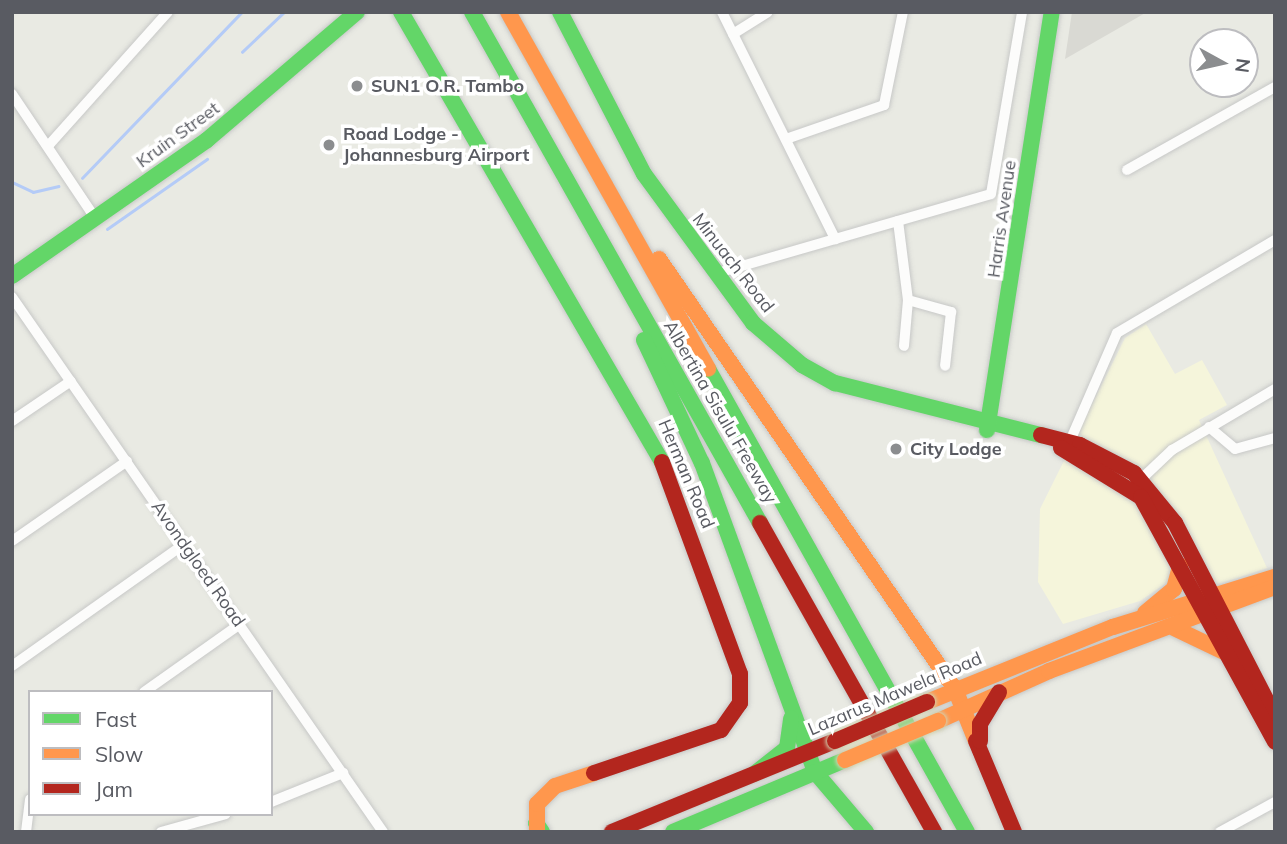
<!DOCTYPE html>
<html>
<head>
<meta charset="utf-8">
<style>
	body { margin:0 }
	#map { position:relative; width:1287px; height:844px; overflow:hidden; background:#e9eae3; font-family:Mulish,sans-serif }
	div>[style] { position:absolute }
	.commercial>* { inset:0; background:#f5f5db }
	.industrial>* { inset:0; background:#d9d9d3 }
	.stream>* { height:2.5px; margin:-1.25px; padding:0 1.25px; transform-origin:1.25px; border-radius:1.25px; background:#b4cbf7 }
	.roads { filter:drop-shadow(0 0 2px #c7c8c7) drop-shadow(0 0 2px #c7c8c7) }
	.street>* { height:10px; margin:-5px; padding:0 5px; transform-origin:5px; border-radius:5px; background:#fcfcfb }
	.fast>* { height:16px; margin:-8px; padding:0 8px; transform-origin:8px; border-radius:8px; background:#63d668 }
	.slow>* { height:16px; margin:-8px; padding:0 8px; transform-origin:8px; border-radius:8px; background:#ff974d }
	.jam>* { height:16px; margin:-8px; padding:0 8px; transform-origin:8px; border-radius:8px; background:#b3261e }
	.bridges { filter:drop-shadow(0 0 2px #d2d1b0) drop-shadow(0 0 2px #d2d1b0) }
	.slow-bridge>* { height:16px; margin:-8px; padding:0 8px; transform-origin:8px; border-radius:8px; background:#ff974d }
	.jam-bridge>* { height:16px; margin:-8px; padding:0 8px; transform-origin:8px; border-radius:8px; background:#b3261e }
	.dots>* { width:19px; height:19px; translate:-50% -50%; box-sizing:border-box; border:4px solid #fff; border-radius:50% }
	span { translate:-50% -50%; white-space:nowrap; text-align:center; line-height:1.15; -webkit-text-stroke:7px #fff; paint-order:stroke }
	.poi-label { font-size:18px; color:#595b62; font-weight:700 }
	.left { translate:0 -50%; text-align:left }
	.street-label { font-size:18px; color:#595b62 }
	.frame { position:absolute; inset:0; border:14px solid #595b62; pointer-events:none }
	.legend { position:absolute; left:28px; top:690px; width:245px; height:126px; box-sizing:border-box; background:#fff; border:2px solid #bdbdc0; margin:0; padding:9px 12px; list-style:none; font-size:21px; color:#595b62 }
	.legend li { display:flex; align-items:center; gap:14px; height:35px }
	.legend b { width:35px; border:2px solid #bdbdc0 }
	.north { position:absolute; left:1189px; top:28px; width:70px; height:70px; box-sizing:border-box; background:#fff; border:2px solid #bdbdc0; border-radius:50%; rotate:98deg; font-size:19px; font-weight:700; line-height:28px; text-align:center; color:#595b62 }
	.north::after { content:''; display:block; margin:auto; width:24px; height:32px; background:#8b8d8f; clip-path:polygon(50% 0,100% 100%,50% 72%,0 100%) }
</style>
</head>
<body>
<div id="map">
	<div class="commercial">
		<div style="clip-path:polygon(1146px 324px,1175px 374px,1202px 360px,1227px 405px,1199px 420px,1267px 568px,1207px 588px,1194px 564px,1140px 601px,1063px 624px,1038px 582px,1040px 509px,1125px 338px)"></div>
	</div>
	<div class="industrial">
		<div style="clip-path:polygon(1072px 12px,1147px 12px,1065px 59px)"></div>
	</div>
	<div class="stream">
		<div style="left:242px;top:52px;width:58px;rotate:-43.6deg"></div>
		<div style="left:82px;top:178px;width:231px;rotate:-46.1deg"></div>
		<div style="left:12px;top:182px;width:23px;rotate:25deg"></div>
		<div style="left:33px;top:192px;width:26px;rotate:-13deg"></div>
		<div style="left:107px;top:229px;width:122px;rotate:-35deg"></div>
	</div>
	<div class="roads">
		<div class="street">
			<div style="left:722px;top:12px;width:254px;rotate:63.5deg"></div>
			<div style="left:733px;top:34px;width:41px;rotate:-32.2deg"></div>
			<div style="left:12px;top:94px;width:149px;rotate:56.2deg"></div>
			<div style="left:786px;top:139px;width:104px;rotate:-19.1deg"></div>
			<div style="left:884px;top:105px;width:95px;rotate:-78.5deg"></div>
			<div style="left:48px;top:146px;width:180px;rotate:-48.2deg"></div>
			<div style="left:1127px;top:170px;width:170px;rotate:-29.3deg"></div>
			<div style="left:898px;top:221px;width:80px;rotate:82.8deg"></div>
			<div style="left:908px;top:300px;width:46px;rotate:95deg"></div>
			<div style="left:714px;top:274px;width:288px;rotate:-16.1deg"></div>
			<div style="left:991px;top:194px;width:185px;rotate:-80.3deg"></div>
			<div style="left:12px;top:297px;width:651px;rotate:55.26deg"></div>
			<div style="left:908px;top:300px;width:45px;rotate:15.6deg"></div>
			<div style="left:951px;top:312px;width:54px;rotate:96.3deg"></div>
			<div style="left:12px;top:421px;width:71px;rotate:-34.1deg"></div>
			<div style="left:1209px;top:427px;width:34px;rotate:40deg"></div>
			<div style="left:1235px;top:449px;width:41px;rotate:-15.4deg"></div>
			<div style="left:1067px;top:448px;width:125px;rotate:-66.5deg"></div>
			<div style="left:1117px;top:333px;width:183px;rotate:-30.5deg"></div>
			<div style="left:1136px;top:484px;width:50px;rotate:-43.4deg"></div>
			<div style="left:1172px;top:450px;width:120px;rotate:-30.6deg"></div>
			<div style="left:12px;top:541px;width:140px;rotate:-34.8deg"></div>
			<div style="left:12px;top:666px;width:209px;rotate:-35.3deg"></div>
			<div style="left:144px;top:692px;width:118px;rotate:-35.3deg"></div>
			<div style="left:271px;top:802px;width:78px;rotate:-21.9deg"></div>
			<div style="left:26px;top:832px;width:33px;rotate:-83deg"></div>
			<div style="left:161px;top:832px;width:67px;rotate:-15.5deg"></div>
			<div style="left:1220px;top:832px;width:63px;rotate:-28.6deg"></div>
		</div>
		<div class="fast">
			<div style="left:401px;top:12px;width:520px;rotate:59.89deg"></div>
			<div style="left:472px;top:12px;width:587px;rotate:60.59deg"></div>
			<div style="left:560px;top:12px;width:182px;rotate:62.6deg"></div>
			<div style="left:644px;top:174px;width:185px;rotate:53.8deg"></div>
			<div style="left:753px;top:323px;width:65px;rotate:40.6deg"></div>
			<div style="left:802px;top:365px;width:38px;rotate:29deg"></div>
			<div style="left:835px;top:383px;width:212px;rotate:14.2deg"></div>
			<div style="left:12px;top:276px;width:238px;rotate:-34.9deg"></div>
			<div style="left:207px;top:140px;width:197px;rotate:-40.5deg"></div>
			<div style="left:644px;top:340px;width:136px;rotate:64.8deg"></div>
			<div style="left:702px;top:463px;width:329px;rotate:69.9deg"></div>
			<div style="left:815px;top:772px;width:79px;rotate:49.6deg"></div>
			<div style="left:708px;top:369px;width:531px;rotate:60.78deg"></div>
			<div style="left:987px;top:430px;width:423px;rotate:-81.2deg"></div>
			<div style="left:754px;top:774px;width:42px;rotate:-38.2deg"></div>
			<div style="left:787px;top:748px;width:30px;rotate:-82deg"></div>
			<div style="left:536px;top:823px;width:11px;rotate:56deg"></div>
			<div style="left:673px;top:832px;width:186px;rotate:-22.7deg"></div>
		</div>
		<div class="slow">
			<div style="left:508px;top:12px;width:409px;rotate:60.7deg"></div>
			<div style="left:659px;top:259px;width:522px;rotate:55.46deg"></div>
			<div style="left:955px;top:689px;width:56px;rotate:68deg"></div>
			<div style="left:1145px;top:613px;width:38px;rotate:-40deg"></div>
			<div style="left:1174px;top:589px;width:24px;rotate:-75deg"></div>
			<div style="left:1174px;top:628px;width:55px;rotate:25.6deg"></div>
			<div style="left:927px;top:702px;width:201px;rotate:-22deg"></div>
			<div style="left:1113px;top:627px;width:170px;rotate:-17.2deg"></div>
			<div style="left:938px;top:721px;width:122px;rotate:-24.2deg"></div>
			<div style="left:1049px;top:671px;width:238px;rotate:-20.4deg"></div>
			<div style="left:537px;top:832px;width:28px;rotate:-90deg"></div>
			<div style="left:537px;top:804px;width:25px;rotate:-45deg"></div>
			<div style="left:555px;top:786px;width:41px;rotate:-18.4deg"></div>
		</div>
		<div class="jam">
			<div style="left:1041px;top:435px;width:40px;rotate:14.4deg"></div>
			<div style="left:1080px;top:445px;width:61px;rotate:27.4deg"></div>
			<div style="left:1134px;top:473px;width:65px;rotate:50.6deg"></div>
			<div style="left:1175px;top:523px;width:218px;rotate:62.7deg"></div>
			<div style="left:1061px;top:448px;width:94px;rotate:31.5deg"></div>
			<div style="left:1141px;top:497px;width:279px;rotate:61.3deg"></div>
			<div style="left:760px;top:523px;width:355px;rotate:60.6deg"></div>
			<div style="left:976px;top:741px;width:99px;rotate:67.3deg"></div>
			<div style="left:980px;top:741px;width:17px;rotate:-90deg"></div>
			<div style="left:980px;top:724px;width:37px;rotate:-59deg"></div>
			<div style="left:594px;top:773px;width:134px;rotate:-18.7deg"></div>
			<div style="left:721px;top:730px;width:33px;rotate:-55deg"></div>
			<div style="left:740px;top:703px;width:29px;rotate:-90deg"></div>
			<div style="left:740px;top:674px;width:226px;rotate:-110.2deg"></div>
			<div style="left:612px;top:832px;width:241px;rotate:-22.2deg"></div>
		</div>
	</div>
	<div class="bridges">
		<div class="slow-bridge">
			<div style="left:845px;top:760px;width:101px;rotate:-22.8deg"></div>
		</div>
		<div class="jam-bridge">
			<div style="left:835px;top:741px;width:100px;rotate:-23deg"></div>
		</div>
	</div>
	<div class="dots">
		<div style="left:357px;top:86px;background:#8b8d8f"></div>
		<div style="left:329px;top:145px;background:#8b8d8f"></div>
		<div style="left:896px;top:449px;background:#8b8d8f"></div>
	</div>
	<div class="poi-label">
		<span class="left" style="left:371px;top:86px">SUN1 O.R. Tambo</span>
		<span class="left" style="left:343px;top:145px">Road Lodge -<br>Johannesburg Airport</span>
		<span class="left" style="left:910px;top:449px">City Lodge</span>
	</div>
	<div class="street-label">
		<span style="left:178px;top:135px;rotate:-36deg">Kruin Street</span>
		<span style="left:1002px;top:219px;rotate:-82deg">Harris Avenue</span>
		<span style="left:733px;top:263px;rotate:52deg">Minuach Road</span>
		<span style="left:720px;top:412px;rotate:60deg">Albertina Sisulu Freeway</span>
		<span style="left:686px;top:474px;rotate:67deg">Herman Road</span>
		<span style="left:198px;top:564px;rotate:55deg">Avondgloed Road</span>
		<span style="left:895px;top:694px;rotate:-23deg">Lazarus Mawela Road</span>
	</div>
	<div class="frame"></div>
	<ul class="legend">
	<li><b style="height:9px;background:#63d668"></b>Fast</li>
	<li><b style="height:9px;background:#ff974d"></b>Slow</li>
	<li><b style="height:9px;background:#b3261e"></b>Jam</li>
	</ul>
	<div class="north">N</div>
</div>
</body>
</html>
